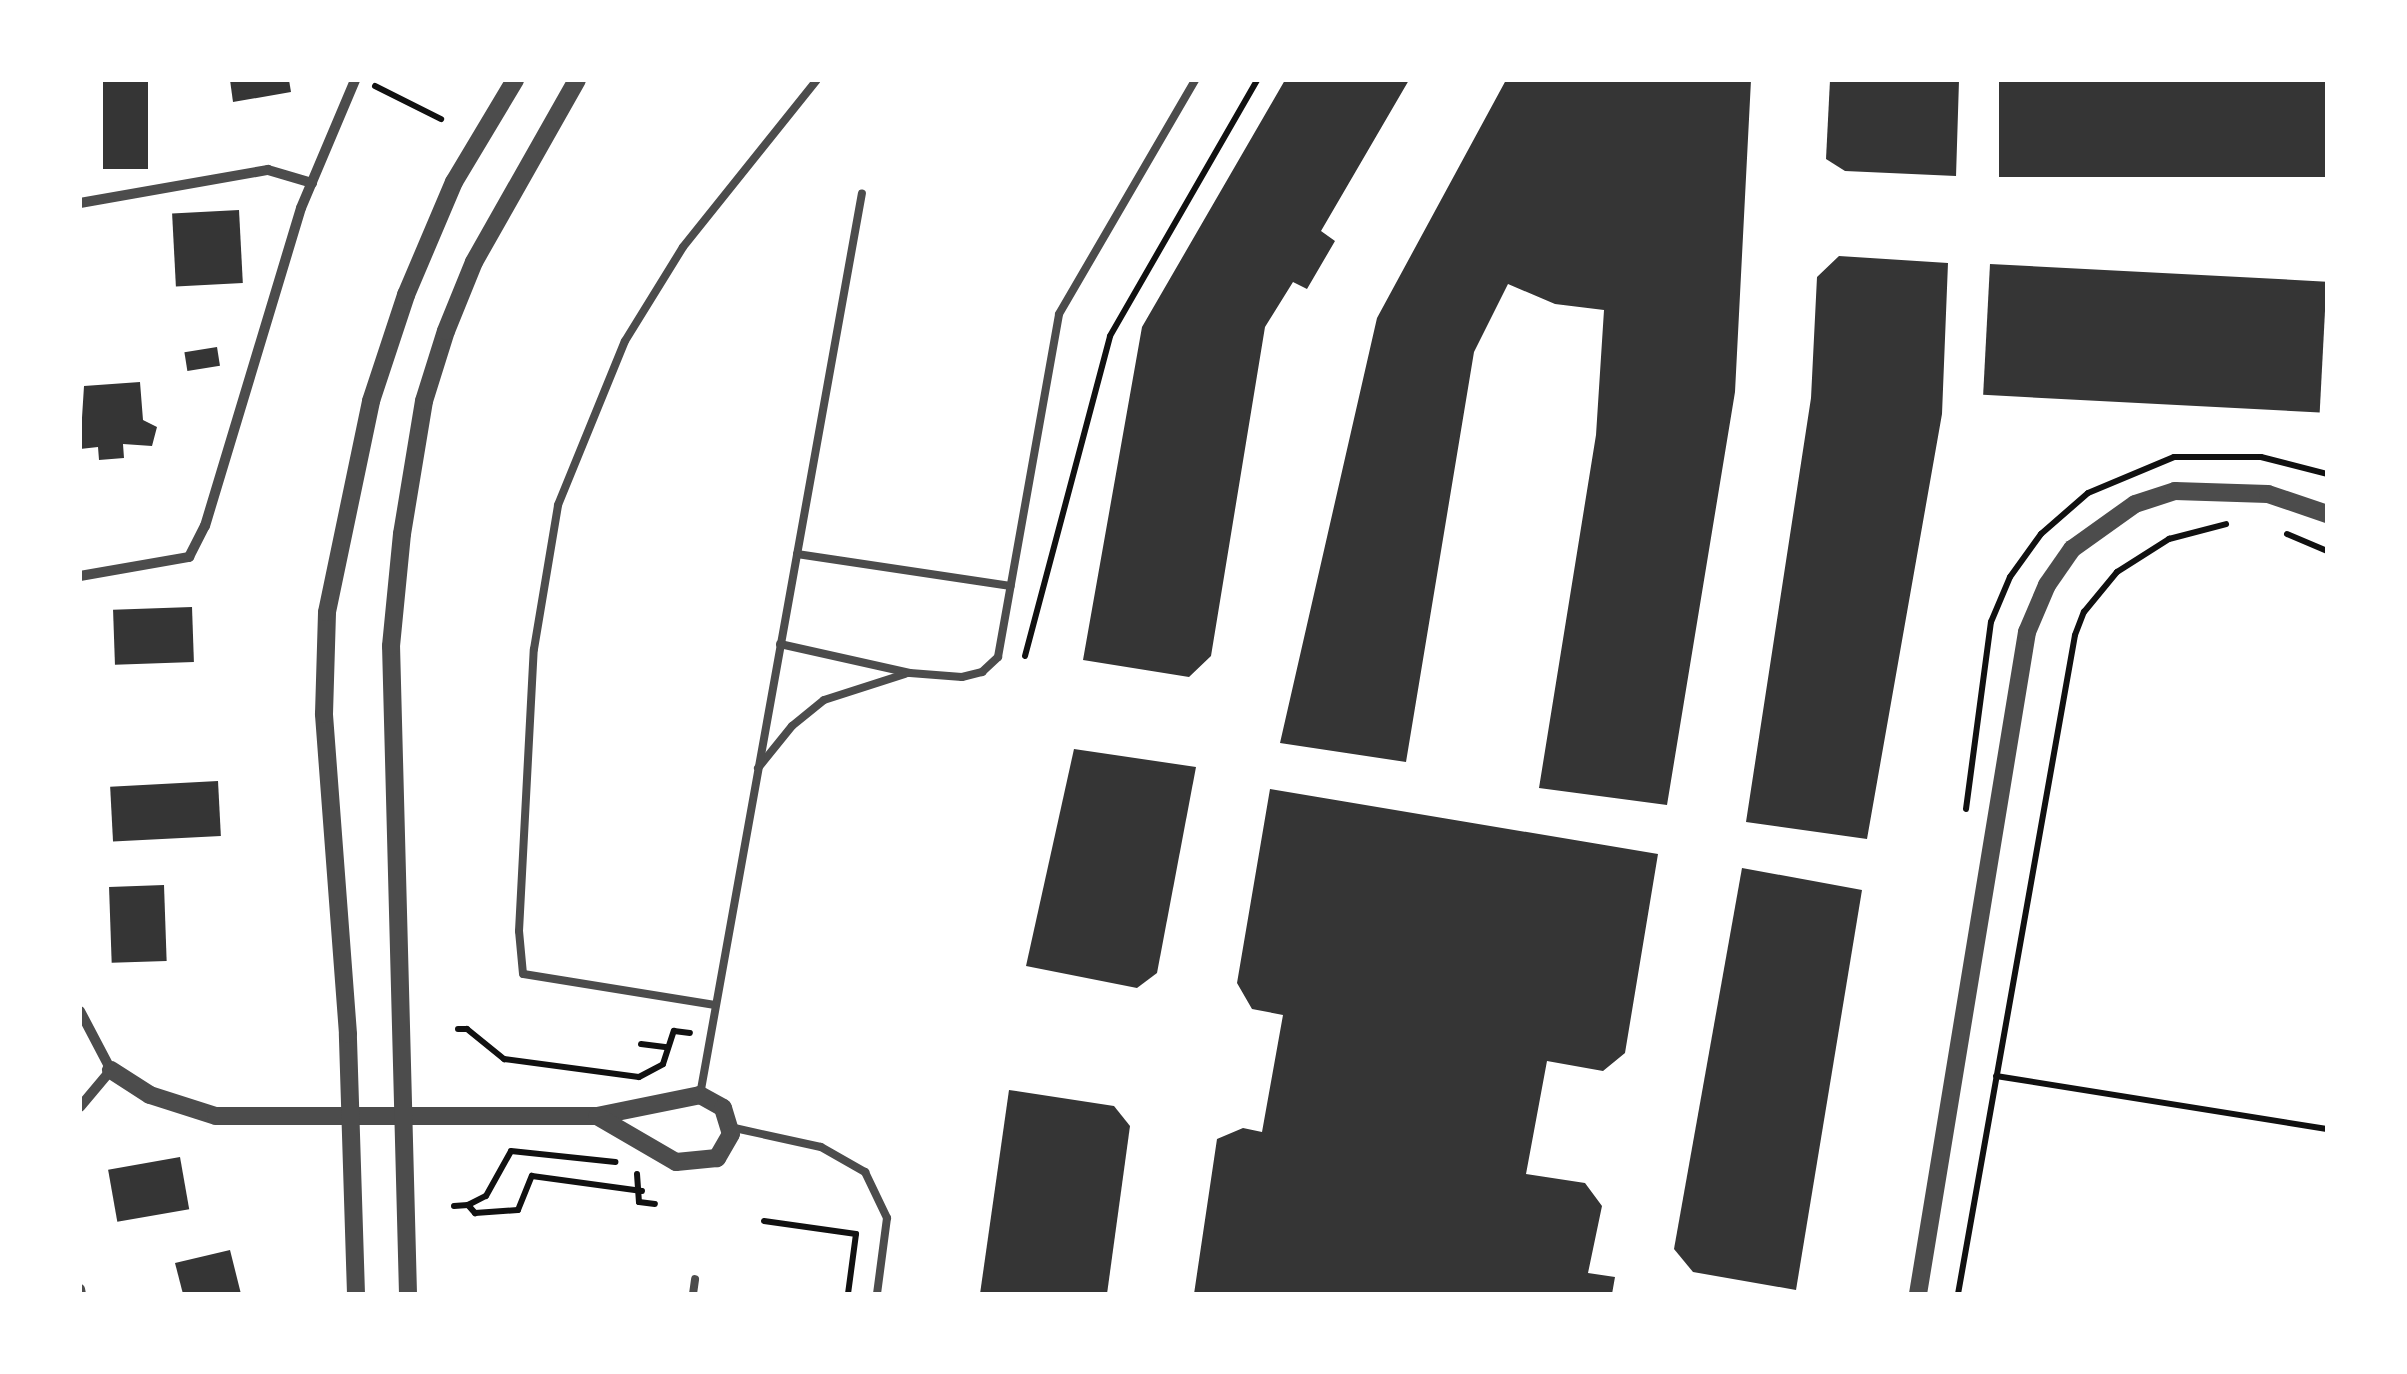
<!DOCTYPE html>
<html>
<head>
<meta charset="utf-8">
<style>
	body { margin:0 }
	#map { position:relative; width:2407px; height:1374px; overflow:hidden; background:#fff; font-family:Inter,sans-serif }
	div>[style] { position:absolute }
	.building>* { inset:0; background:#353535; transform-origin:0 0 }
	.path>* { height:6px; margin:-3px; padding:0 3px; transform-origin:3px; border-radius:3px; background:#111 }
	.service>* { height:8px; margin:-4px; padding:0 4px; transform-origin:4px; border-radius:4px; background:#4c4c4c }
	.minor>* { height:10px; margin:-5px; padding:0 5px; transform-origin:5px; border-radius:5px; background:#4c4c4c }
	.tertiary>* { height:18px; margin:-9px; padding:0 9px; transform-origin:9px; border-radius:9px; background:#4c4c4c }
	span { translate:-50% -50%; white-space:nowrap; text-align:center; line-height:1.15; -webkit-text-stroke:10px #fff; paint-order:stroke }
	.frame { position:absolute; inset:0; border:82px solid #fff; pointer-events:none }
</style>
</head>
<body>
<div id="map">
	<div class="building">
		<div style="left:103px;top:80px;width:45px;height:89px"></div>
		<div style="clip-path:polygon(230px 80px,289px 80px,291px 92px,233px 102px)"></div>
		<div style="clip-path:polygon(1285px 80px,1409px 80px,1321px 231px,1335px 241px,1307px 289px,1293px 282px,1265px 327px,1211px 656px,1189px 677px,1083px 660px,1142px 327px)"></div>
		<div style="clip-path:polygon(1506px 80px,1751px 80px,1735px 392px,1667px 805px,1539px 788px,1596px 435px,1604px 310px,1555px 304px,1508px 284px,1474px 352px,1406px 762px,1280px 743px,1377px 318px)"></div>
		<div style="clip-path:polygon(1830px 80px,1959px 80px,1956px 176px,1845px 171px,1826px 159px)"></div>
		<div style="left:1999px;top:80px;width:328px;height:97px"></div>
		<div style="left:239px;top:210px;width:73px;height:67px;rotate:87deg"></div>
		<div style="clip-path:polygon(1839px 256px,1948px 263px,1942px 414px,1867px 839px,1746px 822px,1811px 398px,1817px 277px)"></div>
		<div style="left:1990px;top:264px;width:337px;height:131px;rotate:3deg"></div>
		<div style="left:217px;top:347px;width:19px;height:33px;rotate:81deg"></div>
		<div style="clip-path:polygon(140px 382px,143px 420px,157px 427px,152px 446px,123px 444px,124px 458px,99px 460px,98px 447px,80px 449px,84px 386px)"></div>
		<div style="left:192px;top:607px;width:55px;height:79px;rotate:88deg"></div>
		<div style="clip-path:polygon(1074px 749px,1196px 767px,1157px 973px,1137px 988px,1026px 966px)"></div>
		<div style="left:218px;top:781px;width:55px;height:108px;rotate:87deg"></div>
		<div style="clip-path:polygon(1270px 789px,1658px 854px,1625px 1053px,1603px 1071px,1547px 1061px,1526px 1174px,1585px 1183px,1602px 1206px,1588px 1273px,1615px 1277px,1612px 1294px,1194px 1294px,1217px 1139px,1243px 1128px,1262px 1132px,1283px 1015px,1252px 1009px,1237px 983px)"></div>
		<div style="clip-path:polygon(1742px 868px,1862px 890px,1796px 1290px,1693px 1272px,1674px 1249px)"></div>
		<div style="left:164px;top:885px;width:76px;height:55px;rotate:88deg"></div>
		<div style="clip-path:polygon(1009px 1090px,1114px 1106px,1130px 1126px,1107px 1294px,980px 1294px)"></div>
		<div style="left:180px;top:1157px;width:53px;height:73px;rotate:80deg"></div>
		<div style="clip-path:polygon(230px 1250px,241px 1294px,183px 1294px,175px 1263px)"></div>
	</div>
	<div class="path">
		<div style="left:375px;top:86px;width:74px;rotate:26.6deg"></div>
		<div style="left:2287px;top:534px;width:43px;rotate:23deg"></div>
		<div style="left:1025px;top:656px;width:331px;rotate:-75.1deg"></div>
		<div style="left:1110px;top:336px;width:295px;rotate:-60.1deg"></div>
		<div style="left:1966px;top:809px;width:189px;rotate:-82.4deg"></div>
		<div style="left:1991px;top:622px;width:49px;rotate:-67.1deg"></div>
		<div style="left:2010px;top:577px;width:53px;rotate:-54.2deg"></div>
		<div style="left:2041px;top:534px;width:62px;rotate:-41.1deg"></div>
		<div style="left:2088px;top:493px;width:93px;rotate:-22.7deg"></div>
		<div style="left:2174px;top:457px;width:87px"></div>
		<div style="left:2261px;top:457px;width:68px;rotate:14.4deg"></div>
		<div style="left:458px;top:1029px;width:9px"></div>
		<div style="left:467px;top:1029px;width:48px;rotate:39deg"></div>
		<div style="left:504px;top:1059px;width:136px;rotate:7.6deg"></div>
		<div style="left:639px;top:1077px;width:27px;rotate:-28deg"></div>
		<div style="left:663px;top:1064px;width:35px;rotate:-72deg"></div>
		<div style="left:674px;top:1031px;width:16px;rotate:7deg"></div>
		<div style="left:641px;top:1044px;width:26px;rotate:7deg"></div>
		<div style="left:1996px;top:1076px;width:335px;rotate:9.1deg"></div>
		<div style="left:637px;top:1174px;width:28px;rotate:86deg"></div>
		<div style="left:639px;top:1202px;width:16px;rotate:7deg"></div>
		<div style="left:468px;top:1205px;width:20px;rotate:-27deg"></div>
		<div style="left:486px;top:1196px;width:51px;rotate:-60.9deg"></div>
		<div style="left:511px;top:1151px;width:105px;rotate:6deg"></div>
		<div style="left:454px;top:1206px;width:14px;rotate:-4deg"></div>
		<div style="left:468px;top:1205px;width:11px;rotate:49deg"></div>
		<div style="left:475px;top:1213px;width:43px;rotate:-4deg"></div>
		<div style="left:518px;top:1210px;width:37px;rotate:-68deg"></div>
		<div style="left:532px;top:1176px;width:111px;rotate:7.8deg"></div>
		<div style="left:764px;top:1221px;width:93px;rotate:8deg"></div>
		<div style="left:856px;top:1234px;width:61px;rotate:97.6deg"></div>
		<div style="left:1958px;top:1294px;width:669px;rotate:-79.93deg"></div>
		<div style="left:2075px;top:635px;width:25px;rotate:-69deg"></div>
		<div style="left:2084px;top:612px;width:52px;rotate:-50.5deg"></div>
		<div style="left:2117px;top:572px;width:62px;rotate:-32.4deg"></div>
		<div style="left:2169px;top:539px;width:59px;rotate:-14.7deg"></div>
	</div>
	<div class="service">
		<div style="left:797px;top:554px;width:216px;rotate:8.5deg"></div>
		<div style="left:780px;top:644px;width:133px;rotate:12.6deg"></div>
		<div style="left:910px;top:673px;width:52px;rotate:4.4deg"></div>
		<div style="left:962px;top:677px;width:21px;rotate:-14deg"></div>
		<div style="left:982px;top:672px;width:22px;rotate:-43deg"></div>
		<div style="left:998px;top:657px;width:348px;rotate:-79.9deg"></div>
		<div style="left:1059px;top:314px;width:271px;rotate:-59.8deg"></div>
		<div style="left:758px;top:768px;width:54px;rotate:-51deg"></div>
		<div style="left:792px;top:726px;width:41px;rotate:-39.1deg"></div>
		<div style="left:824px;top:700px;width:85px;rotate:-17.8deg"></div>
		<div style="left:715px;top:1005px;width:194px;rotate:-170.8deg"></div>
		<div style="left:523px;top:974px;width:43px;rotate:-95.3deg"></div>
		<div style="left:519px;top:931px;width:282px;rotate:-87deg"></div>
		<div style="left:534px;top:649px;width:146px;rotate:-80.5deg"></div>
		<div style="left:558px;top:505px;width:177px;rotate:-67.8deg"></div>
		<div style="left:625px;top:341px;width:110px;rotate:-58.3deg"></div>
		<div style="left:683px;top:247px;width:214px;rotate:-51.3deg"></div>
		<div style="left:700px;top:1095px;width:916px;rotate:-79.82deg"></div>
		<div style="left:730px;top:1127px;width:93px;rotate:12.4deg"></div>
		<div style="left:821px;top:1147px;width:51px;rotate:29.6deg"></div>
		<div style="left:865px;top:1172px;width:51px;rotate:64.4deg"></div>
		<div style="left:887px;top:1218px;width:77px;rotate:97.5deg"></div>
		<div style="left:693px;top:1294px;width:15px;rotate:-82deg"></div>
	</div>
	<div class="minor">
		<div style="left:80px;top:203px;width:191px;rotate:-10deg"></div>
		<div style="left:268px;top:170px;width:46px;rotate:16.5deg"></div>
		<div style="left:80px;top:576px;width:111px;rotate:-9.9deg"></div>
		<div style="left:189px;top:557px;width:35px;rotate:-63deg"></div>
		<div style="left:205px;top:526px;width:332px;rotate:-73.2deg"></div>
		<div style="left:301px;top:208px;width:139px;rotate:-67.1deg"></div>
		<div style="left:80px;top:1011px;width:67px;rotate:62.3deg"></div>
		<div style="left:111px;top:1070px;width:48px;rotate:130deg"></div>
		<div style="left:80px;top:1289px;width:5px;rotate:79deg"></div>
	</div>
	<div class="tertiary">
		<div style="left:111px;top:1070px;width:46px;rotate:32.7deg"></div>
		<div style="left:150px;top:1095px;width:69px;rotate:17.7deg"></div>
		<div style="left:216px;top:1116px;width:381px"></div>
		<div style="left:597px;top:1116px;width:105px;rotate:-11.5deg"></div>
		<div style="left:700px;top:1095px;width:26px;rotate:29deg"></div>
		<div style="left:723px;top:1108px;width:27px;rotate:73deg"></div>
		<div style="left:731px;top:1134px;width:28px;rotate:120deg"></div>
		<div style="left:717px;top:1158px;width:41px;rotate:174.4deg"></div>
		<div style="left:676px;top:1162px;width:91px;rotate:-149.8deg"></div>
		<div style="left:356px;top:1294px;width:260px;rotate:-91.8deg"></div>
		<div style="left:348px;top:1034px;width:321px;rotate:-94.3deg"></div>
		<div style="left:324px;top:714px;width:102px;rotate:-88.3deg"></div>
		<div style="left:327px;top:612px;width:216px;rotate:-78.2deg"></div>
		<div style="left:371px;top:401px;width:112px;rotate:-71.7deg"></div>
		<div style="left:406px;top:295px;width:123px;rotate:-67deg"></div>
		<div style="left:454px;top:182px;width:119px;rotate:-59.1deg"></div>
		<div style="left:408px;top:1294px;width:648px;rotate:-91.5deg"></div>
		<div style="left:391px;top:646px;width:113px;rotate:-84.4deg"></div>
		<div style="left:402px;top:534px;width:135px;rotate:-80.6deg"></div>
		<div style="left:424px;top:401px;width:73px;rotate:-72.6deg"></div>
		<div style="left:446px;top:331px;width:74px;rotate:-67.9deg"></div>
		<div style="left:474px;top:262px;width:209px;rotate:-60.5deg"></div>
		<div style="left:1918px;top:1294px;width:671px;rotate:-80.65deg"></div>
		<div style="left:2027px;top:632px;width:51px;rotate:-66.9deg"></div>
		<div style="left:2047px;top:585px;width:44px;rotate:-55.2deg"></div>
		<div style="left:2072px;top:549px;width:77px;rotate:-35.5deg"></div>
		<div style="left:2135px;top:504px;width:42px;rotate:-18deg"></div>
		<div style="left:2175px;top:491px;width:93px;rotate:1.8deg"></div>
		<div style="left:2268px;top:494px;width:62px;rotate:18.7deg"></div>
	</div>
	<div class="frame"></div>
</div>
</body>
</html>
